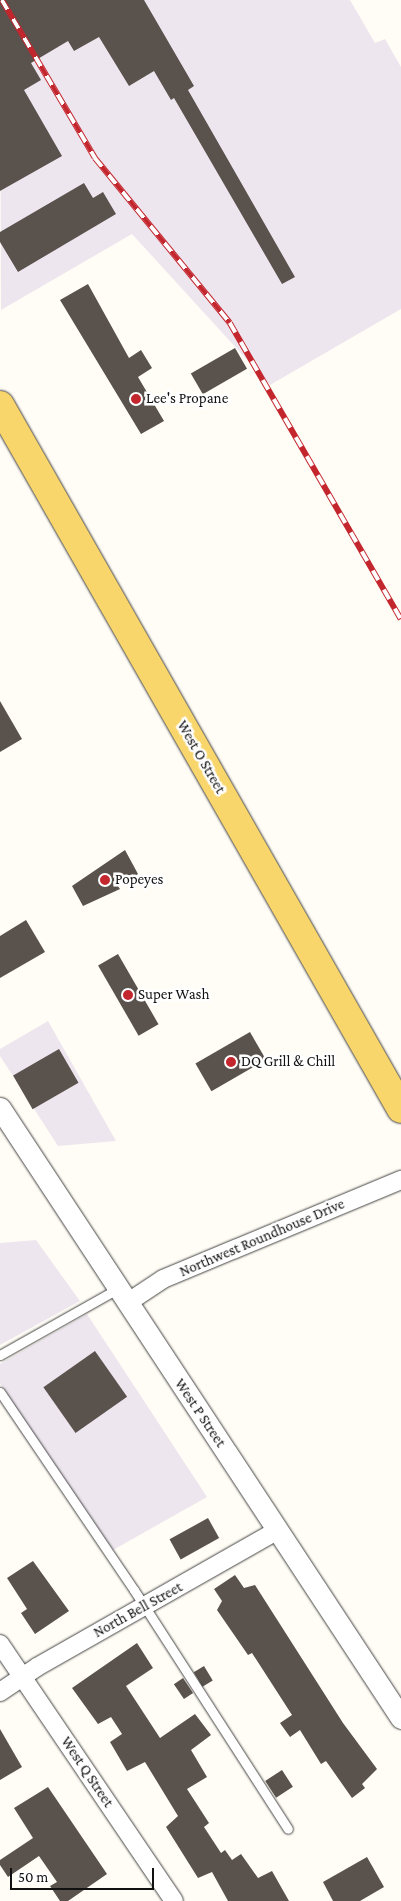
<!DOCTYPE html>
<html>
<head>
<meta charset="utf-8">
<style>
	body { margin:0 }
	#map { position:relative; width:401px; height:1901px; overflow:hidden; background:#fffdf5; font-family:"Crimson Pro",serif }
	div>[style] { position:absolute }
	.industrial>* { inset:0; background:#eee6ef }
	.building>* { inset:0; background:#5a524d; transform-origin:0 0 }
	.roads { filter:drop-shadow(0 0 1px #444) drop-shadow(0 0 1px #444) }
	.service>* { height:9px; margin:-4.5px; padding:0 4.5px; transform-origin:4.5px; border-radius:4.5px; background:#fff }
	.minor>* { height:18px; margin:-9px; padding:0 9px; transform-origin:9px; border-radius:9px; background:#fff }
	.tertiary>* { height:21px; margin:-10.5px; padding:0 10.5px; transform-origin:10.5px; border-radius:10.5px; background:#fff }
	.primary>* { height:28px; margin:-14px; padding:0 14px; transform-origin:14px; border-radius:14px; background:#f9d66b }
	.rail>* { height:5.5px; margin-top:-2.75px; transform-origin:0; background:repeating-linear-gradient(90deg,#fff 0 11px,#c4262e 0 22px); box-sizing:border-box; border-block:1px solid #c4262e }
	.dots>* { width:14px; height:14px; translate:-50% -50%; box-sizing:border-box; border:2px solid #fff; border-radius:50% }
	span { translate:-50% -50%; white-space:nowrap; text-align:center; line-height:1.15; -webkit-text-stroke:5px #fff; paint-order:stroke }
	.poi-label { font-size:15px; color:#111 }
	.left { translate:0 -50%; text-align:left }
	.street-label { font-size:15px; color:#111 }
	.scale { position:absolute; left:10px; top:1868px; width:144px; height:22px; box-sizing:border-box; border:2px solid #111; border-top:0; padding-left:6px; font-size:15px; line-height:18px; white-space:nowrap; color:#111; -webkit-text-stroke:4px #fff; paint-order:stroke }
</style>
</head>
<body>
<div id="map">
	<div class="industrial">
		<div style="clip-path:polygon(0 0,350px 0,375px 43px,385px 39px,401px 67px,401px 309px,270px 385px,132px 234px,1px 310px)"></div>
		<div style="clip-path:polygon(48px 1021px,116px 1141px,58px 1146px,0 1056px,0 1049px)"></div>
		<div style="clip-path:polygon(36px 1240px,80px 1301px,0 1345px,0 1243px)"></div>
		<div style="clip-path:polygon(87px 1314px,207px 1497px,113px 1550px,0 1384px,0 1364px)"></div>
	</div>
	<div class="building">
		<div style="clip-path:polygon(0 0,144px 0,194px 86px,188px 90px,295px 277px,282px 284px,174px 98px,171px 100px,154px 71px,129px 86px,99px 37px,74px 51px,68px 41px,31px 63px,41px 80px,24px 90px,62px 156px,0 191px)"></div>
		<div style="clip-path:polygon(84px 183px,93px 198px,103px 192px,116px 214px,18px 272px,0 242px,0 232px)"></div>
		<div style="clip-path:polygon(88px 284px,129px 358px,141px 350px,152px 368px,138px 377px,164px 421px,141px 434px,60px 300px)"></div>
		<div style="left:235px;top:348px;width:24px;height:51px;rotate:60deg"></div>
		<div style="clip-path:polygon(0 701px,22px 739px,0 752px)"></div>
		<div style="clip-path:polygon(125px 850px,138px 874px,118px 886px,120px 889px,83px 906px,72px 886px)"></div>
		<div style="clip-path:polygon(26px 920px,45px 952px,0 978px,0 936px)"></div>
		<div style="left:118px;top:954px;width:81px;height:23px;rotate:60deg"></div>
		<div style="left:250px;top:1032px;width:32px;height:63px;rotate:60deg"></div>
		<div style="left:59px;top:1049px;width:39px;height:53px;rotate:60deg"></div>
		<div style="left:95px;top:1351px;width:56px;height:63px;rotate:55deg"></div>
		<div style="left:208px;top:1518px;width:23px;height:44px;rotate:61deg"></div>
		<div style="clip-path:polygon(33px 1561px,69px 1611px,35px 1634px,21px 1613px,27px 1609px,7px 1578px)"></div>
		<div style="clip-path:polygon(235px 1575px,244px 1588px,255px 1585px,343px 1723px,377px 1769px,362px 1784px,365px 1788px,352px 1798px,326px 1761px,321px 1764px,300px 1730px,290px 1737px,280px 1723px,292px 1715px,252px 1653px,248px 1655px,217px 1610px,222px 1601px,214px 1589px)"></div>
		<div style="clip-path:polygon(137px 1643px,153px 1668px,126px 1686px,160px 1738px,195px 1714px,211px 1735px,191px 1750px,207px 1777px,187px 1789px,209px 1823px,204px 1827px,221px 1853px,225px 1850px,232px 1860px,241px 1854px,258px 1878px,272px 1871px,289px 1901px,228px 1901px,212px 1872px,198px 1878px,166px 1827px,178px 1816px,145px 1762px,127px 1771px,110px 1742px,122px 1734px,111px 1717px,98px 1724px,72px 1688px)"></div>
		<div style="left:204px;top:1666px;width:17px;height:12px;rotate:59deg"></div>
		<div style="left:183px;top:1678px;width:18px;height:11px;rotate:56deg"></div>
		<div style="clip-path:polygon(0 1729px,22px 1767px,0 1780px)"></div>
		<div style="left:282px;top:1770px;width:20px;height:20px;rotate:57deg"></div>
		<div style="clip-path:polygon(48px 1787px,107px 1874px,68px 1901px,60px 1901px,50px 1886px,57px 1882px,39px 1856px,8px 1877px,0 1865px,0 1860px,33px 1838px,14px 1808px)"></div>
		<div style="clip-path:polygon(367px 1857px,384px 1887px,360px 1901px,333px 1901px,323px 1882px)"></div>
	</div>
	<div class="roads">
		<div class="service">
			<div style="left:0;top:1355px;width:134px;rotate:-29.4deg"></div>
			<div style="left:0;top:1392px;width:239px;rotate:55.9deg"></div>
			<div style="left:134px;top:1590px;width:284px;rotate:57.2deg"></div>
		</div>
		<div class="minor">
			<div style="left:127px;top:1303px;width:43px;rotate:-33.7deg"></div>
			<div style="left:163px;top:1279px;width:258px;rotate:-22.6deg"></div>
			<div style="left:0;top:1644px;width:310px;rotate:55.9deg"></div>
			<div style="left:0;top:1692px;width:45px;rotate:-34deg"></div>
			<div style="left:37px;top:1667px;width:277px;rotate:-29.6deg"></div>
		</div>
		<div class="tertiary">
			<div style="left:0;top:1108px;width:730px;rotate:56.68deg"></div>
		</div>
		<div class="primary">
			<div style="left:0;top:405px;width:810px;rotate:60.33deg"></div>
		</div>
	</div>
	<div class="rail">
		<div style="left:2px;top:0;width:183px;rotate:59.5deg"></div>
		<div style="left:95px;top:158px;width:213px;rotate:50.7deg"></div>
		<div style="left:230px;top:323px;width:342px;rotate:60deg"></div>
	</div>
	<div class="dots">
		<div style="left:136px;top:399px;background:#c4262e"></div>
		<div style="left:105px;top:880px;background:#c4262e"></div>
		<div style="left:128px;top:995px;background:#c4262e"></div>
		<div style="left:231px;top:1062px;background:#c4262e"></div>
	</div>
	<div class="poi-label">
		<span class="left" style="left:146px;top:399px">Lee's Propane</span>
		<span class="left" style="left:115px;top:880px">Popeyes</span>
		<span class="left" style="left:138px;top:995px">Super Wash</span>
		<span class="left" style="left:241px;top:1062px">DQ Grill &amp; Chill</span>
	</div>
	<div class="street-label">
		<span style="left:201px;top:757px;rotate:60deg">West O Street</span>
		<span style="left:262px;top:1238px;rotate:-23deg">Northwest Roundhouse Drive</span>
		<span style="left:200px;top:1413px;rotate:56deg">West P Street</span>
		<span style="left:138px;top:1610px;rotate:-29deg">North Bell Street</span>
		<span style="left:87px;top:1772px;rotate:56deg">West Q Street</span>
	</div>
	<div class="scale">50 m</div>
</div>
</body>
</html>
